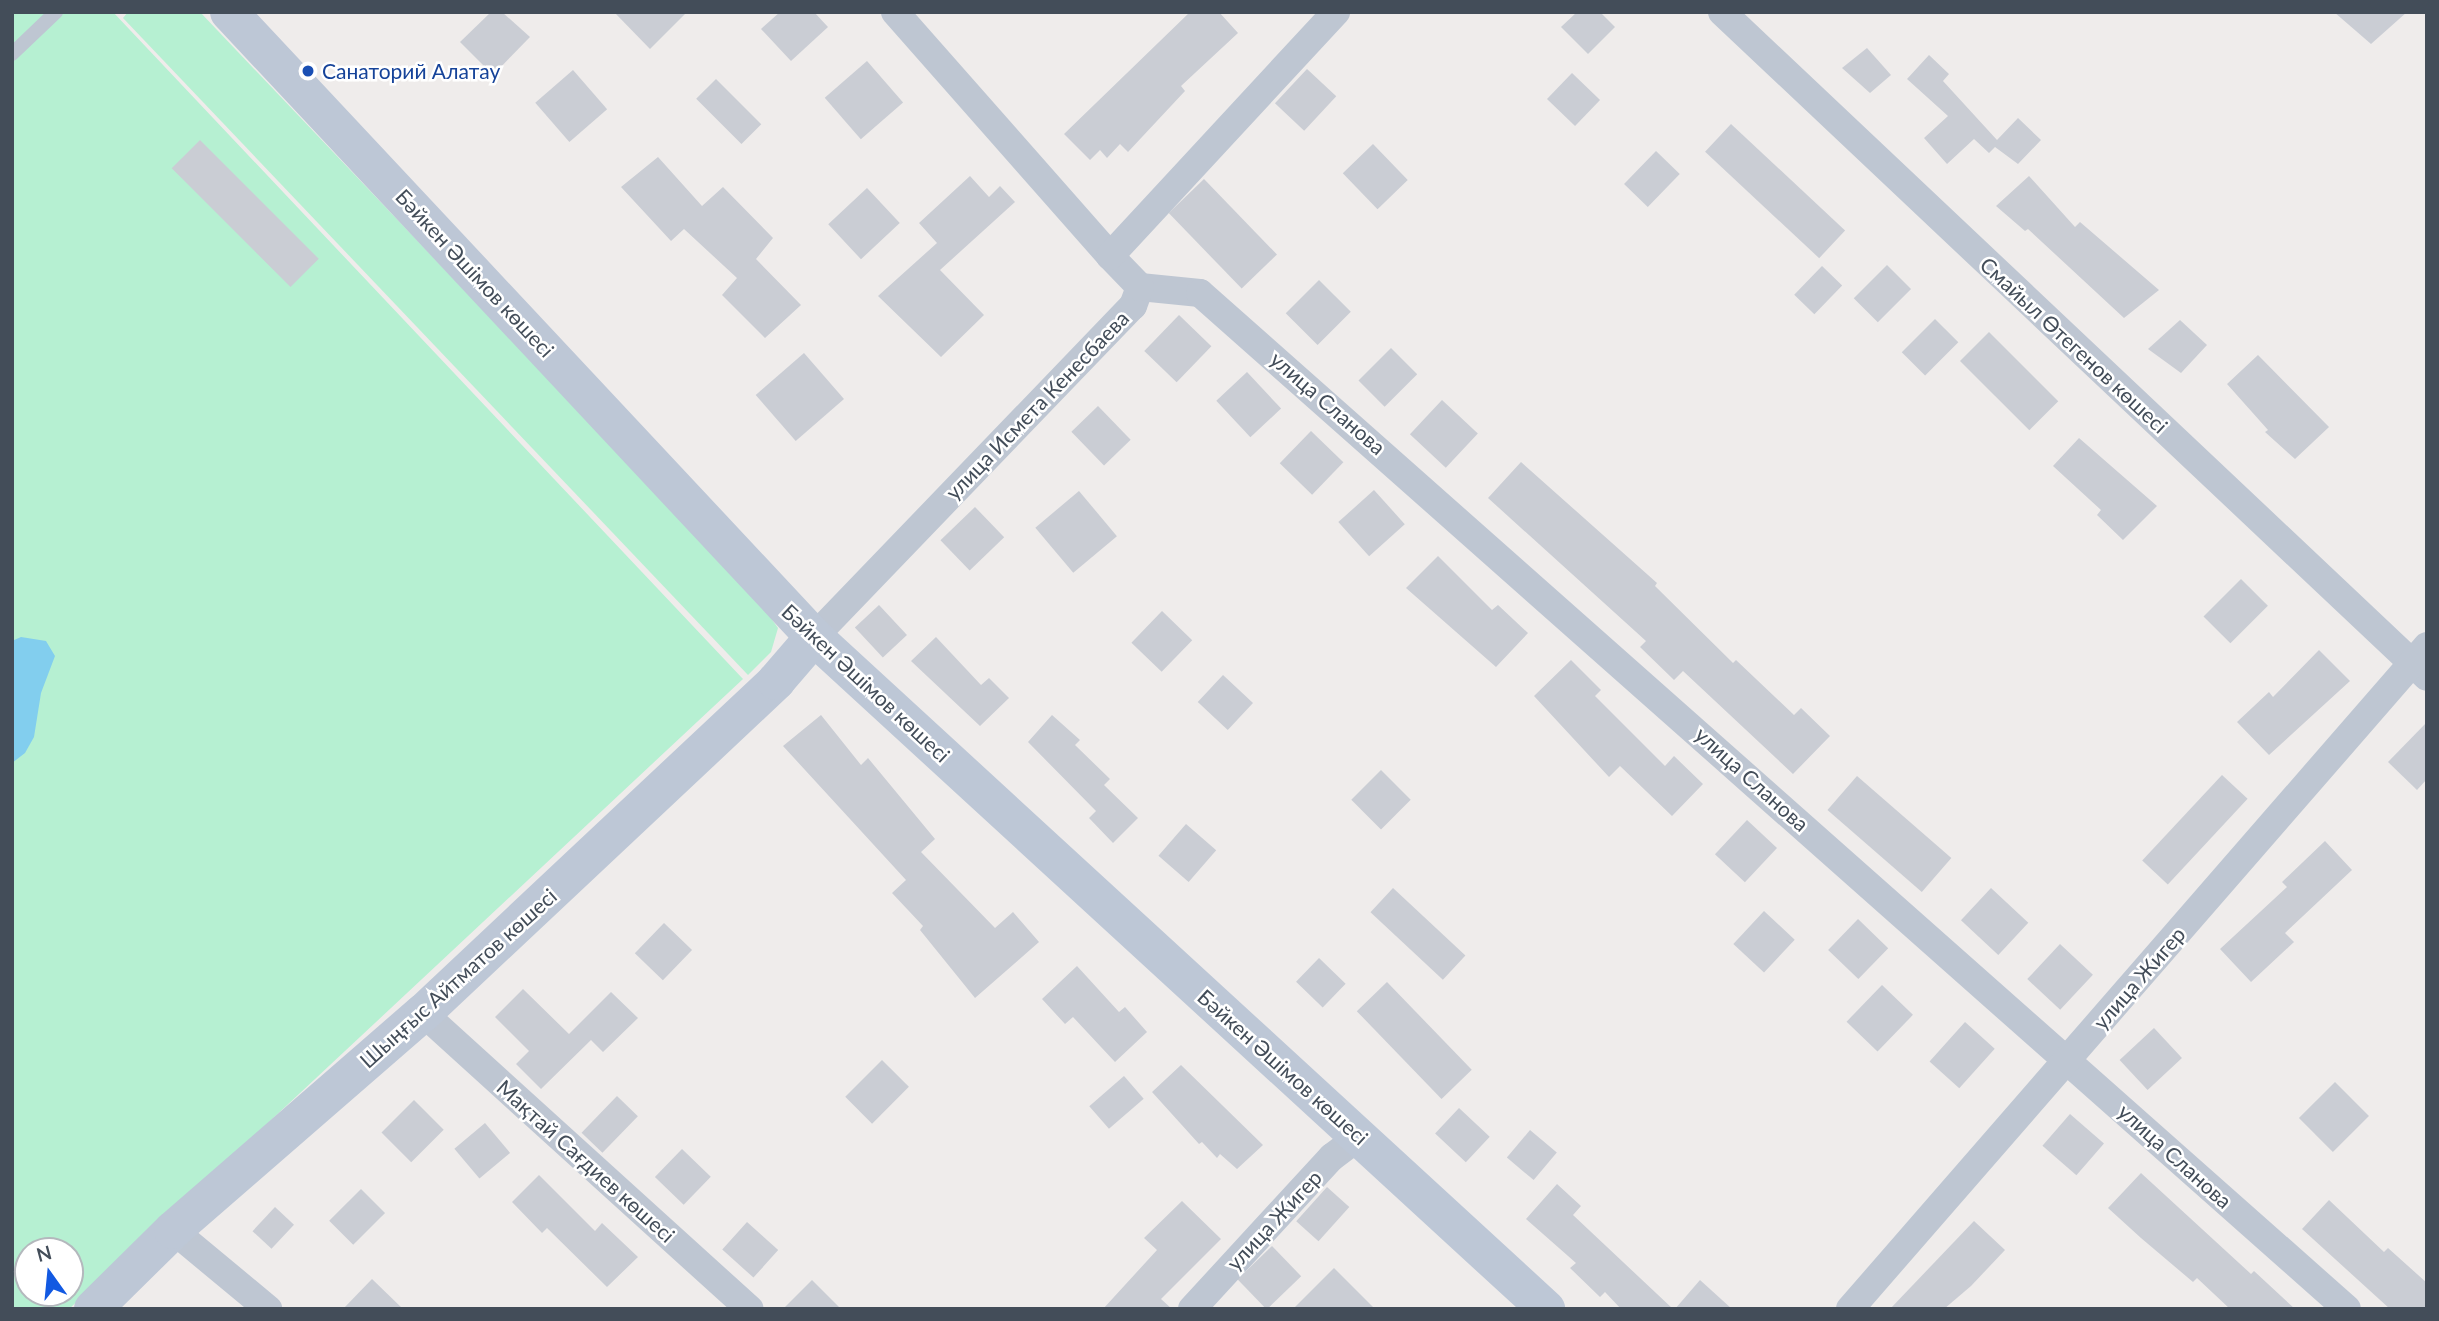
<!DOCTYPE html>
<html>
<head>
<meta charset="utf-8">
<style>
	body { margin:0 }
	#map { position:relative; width:2439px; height:1321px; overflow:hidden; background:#efeceb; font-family:Lato,sans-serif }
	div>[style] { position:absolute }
	.green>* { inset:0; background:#b6f0d2 }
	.water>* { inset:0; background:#82ceee }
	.building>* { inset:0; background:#cacdd4; transform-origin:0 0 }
	.lane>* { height:14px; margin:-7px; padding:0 7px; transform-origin:7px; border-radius:7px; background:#bec6d2 }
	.street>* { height:28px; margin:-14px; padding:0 14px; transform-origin:14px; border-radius:14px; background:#bec6d2 }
	.secondary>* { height:38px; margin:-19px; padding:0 19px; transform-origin:19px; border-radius:19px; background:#bdc7d6 }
	.dots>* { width:19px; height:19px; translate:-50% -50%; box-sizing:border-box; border:4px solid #fff; border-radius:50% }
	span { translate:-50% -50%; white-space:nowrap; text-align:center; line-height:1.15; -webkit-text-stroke:5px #fff; paint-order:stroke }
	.transit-label { font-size:21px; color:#164399 }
	.left { translate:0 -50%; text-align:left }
	.street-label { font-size:21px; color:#434d59 }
	.frame { position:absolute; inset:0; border:14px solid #434d59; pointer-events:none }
	.north { position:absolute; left:14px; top:1237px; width:70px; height:70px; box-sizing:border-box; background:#fff; border:2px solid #b4b8bd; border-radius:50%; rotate:345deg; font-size:19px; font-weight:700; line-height:28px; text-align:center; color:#434d59 }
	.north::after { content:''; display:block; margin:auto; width:24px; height:32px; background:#1259e2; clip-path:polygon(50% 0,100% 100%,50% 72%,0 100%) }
</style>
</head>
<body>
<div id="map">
	<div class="green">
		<div style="clip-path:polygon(evenodd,12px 12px,113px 12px,743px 679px,69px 1309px,12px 1309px,12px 12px,28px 1251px,70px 1251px,70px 1293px,28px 1293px,28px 1251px)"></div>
		<div style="clip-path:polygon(128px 12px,200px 12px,757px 598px,778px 628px,771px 652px,748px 675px,123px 18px)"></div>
	</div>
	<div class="water">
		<div style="clip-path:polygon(21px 637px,46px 641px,55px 656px,41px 693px,34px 737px,25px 753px,12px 763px,12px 641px)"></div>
	</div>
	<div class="building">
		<div style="clip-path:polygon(491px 12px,502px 12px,530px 37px,493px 75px,460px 42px)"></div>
		<div style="clip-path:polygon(614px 12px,687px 12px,650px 49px)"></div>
		<div style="clip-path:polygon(780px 12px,814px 12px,828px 27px,791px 61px,761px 29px)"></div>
		<div style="clip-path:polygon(1190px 12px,1219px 12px,1238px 33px,1181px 86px,1185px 91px,1128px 152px,1120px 144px,1107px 158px,1100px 150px,1090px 160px,1064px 134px)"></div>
		<div style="clip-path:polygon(1577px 12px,1600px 12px,1615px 27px,1588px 54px,1561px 27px)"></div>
		<div style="clip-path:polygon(2334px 12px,2407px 12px,2371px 44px)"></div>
		<div style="clip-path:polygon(1867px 48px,1891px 75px,1870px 93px,1842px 68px)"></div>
		<div style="clip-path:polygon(1929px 55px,1949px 74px,1943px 81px,1997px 140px,2018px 118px,2041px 140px,2018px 164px,1995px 147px,1989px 153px,1974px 139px,1947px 164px,1924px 138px,1948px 116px,1907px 79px)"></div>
		<div style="left:867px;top:61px;width:55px;height:56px;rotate:49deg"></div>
		<div style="left:1307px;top:69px;width:40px;height:47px;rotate:43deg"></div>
		<div style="left:573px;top:70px;width:52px;height:50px;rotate:49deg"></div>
		<div style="left:1572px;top:73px;width:39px;height:36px;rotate:44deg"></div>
		<div style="left:716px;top:79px;width:64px;height:28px;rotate:45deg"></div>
		<div style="left:1731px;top:124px;width:156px;height:38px;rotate:43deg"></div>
		<div style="left:200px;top:140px;width:168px;height:40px;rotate:45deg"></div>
		<div style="left:1373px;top:144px;width:50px;height:42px;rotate:46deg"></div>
		<div style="left:1656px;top:151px;width:33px;height:46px;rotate:44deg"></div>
		<div style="clip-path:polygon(658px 157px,702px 206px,723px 187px,773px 238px,756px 259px,801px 305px,765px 338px,722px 295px,737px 278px,684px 229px,671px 241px,621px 187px)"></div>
		<div style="clip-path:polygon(970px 176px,989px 197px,1000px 186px,1015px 202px,940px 270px,984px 315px,941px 357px,878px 296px,937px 243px,919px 223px)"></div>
		<div style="clip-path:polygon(2029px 176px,2075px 227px,2080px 222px,2159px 290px,2124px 318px,2028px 229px,2025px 231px,1996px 206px)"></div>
		<div style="left:1204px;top:179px;width:105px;height:49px;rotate:46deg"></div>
		<div style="left:867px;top:188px;width:48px;height:53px;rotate:47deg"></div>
		<div style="left:1887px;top:265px;width:34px;height:47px;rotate:45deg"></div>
		<div style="left:1822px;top:266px;width:28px;height:40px;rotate:44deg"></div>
		<div style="left:1319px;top:280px;width:45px;height:47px;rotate:45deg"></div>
		<div style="left:1179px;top:315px;width:45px;height:50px;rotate:44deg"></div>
		<div style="left:1935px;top:319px;width:33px;height:47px;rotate:45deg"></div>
		<div style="clip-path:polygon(2180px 320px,2207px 345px,2181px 373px,2148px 349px)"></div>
		<div style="left:1989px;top:332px;width:98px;height:41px;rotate:45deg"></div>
		<div style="left:1391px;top:348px;width:37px;height:46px;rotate:45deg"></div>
		<div style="left:804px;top:353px;width:61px;height:64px;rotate:49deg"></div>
		<div style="clip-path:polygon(2258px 355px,2329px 427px,2295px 459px,2265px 432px,2268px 430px,2227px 384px)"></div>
		<div style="left:1247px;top:372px;width:50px;height:42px;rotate:47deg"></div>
		<div style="left:1442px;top:400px;width:49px;height:47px;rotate:43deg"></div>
		<div style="left:1098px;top:406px;width:47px;height:37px;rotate:46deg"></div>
		<div style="left:1311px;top:431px;width:45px;height:45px;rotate:44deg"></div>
		<div style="clip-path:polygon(2079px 438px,2157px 506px,2123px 540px,2097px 515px,2101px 510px,2053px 466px)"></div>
		<div style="clip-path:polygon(1521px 462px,1657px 583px,1655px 586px,1733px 663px,1736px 660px,1794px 715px,1801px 708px,1830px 736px,1793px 774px,1683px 671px,1674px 680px,1640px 647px,1646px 641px,1488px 498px)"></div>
		<div style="left:1374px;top:490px;width:46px;height:48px;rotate:48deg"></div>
		<div style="left:1079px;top:491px;width:59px;height:57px;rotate:50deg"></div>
		<div style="left:975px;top:507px;width:42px;height:48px;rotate:46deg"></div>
		<div style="clip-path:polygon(1438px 556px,1492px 610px,1498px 605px,1528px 633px,1496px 667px,1406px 588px)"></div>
		<div style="left:2241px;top:579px;width:38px;height:53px;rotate:45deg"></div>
		<div style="left:879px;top:605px;width:41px;height:33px;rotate:47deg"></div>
		<div style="left:1162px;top:611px;width:42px;height:44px;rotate:44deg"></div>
		<div style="clip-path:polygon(936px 637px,981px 685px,989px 678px,1009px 698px,980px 726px,911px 661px)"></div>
		<div style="clip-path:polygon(2319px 650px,2350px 681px,2269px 755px,2237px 722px,2269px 692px,2273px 697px)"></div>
		<div style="clip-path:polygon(1571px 660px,1601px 690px,1595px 696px,1665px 766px,1674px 756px,1703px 784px,1672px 816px,1620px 766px,1609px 777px,1534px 696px)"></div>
		<div style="left:1223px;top:675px;width:41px;height:37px;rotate:43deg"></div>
		<div style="clip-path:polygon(821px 715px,861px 765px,868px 758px,935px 839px,921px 852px,995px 928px,1013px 912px,1039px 942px,975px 998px,920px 930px,923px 926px,892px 893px,906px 880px,783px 746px)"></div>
		<div style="clip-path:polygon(1052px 715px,1080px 740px,1075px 745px,1110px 779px,1104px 785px,1138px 818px,1113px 843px,1089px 818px,1096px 811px,1028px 742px)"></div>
		<div style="clip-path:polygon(2427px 722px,2427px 779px,2417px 790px,2388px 762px)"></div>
		<div style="left:1381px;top:770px;width:42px;height:42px;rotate:45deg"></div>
		<div style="left:2222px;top:775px;width:35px;height:117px;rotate:43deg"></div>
		<div style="left:1857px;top:776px;width:125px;height:45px;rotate:41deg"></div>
		<div style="left:1747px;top:820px;width:41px;height:47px;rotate:43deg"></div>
		<div style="left:1186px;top:824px;width:40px;height:42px;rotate:41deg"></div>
		<div style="clip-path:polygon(2325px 841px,2352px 870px,2285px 933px,2294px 942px,2251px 982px,2220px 949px,2287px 887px,2282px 882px)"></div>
		<div style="left:1393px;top:888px;width:99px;height:33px;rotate:43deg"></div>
		<div style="left:1991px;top:888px;width:51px;height:44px;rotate:43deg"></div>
		<div style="left:1764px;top:911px;width:42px;height:45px;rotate:43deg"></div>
		<div style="left:1858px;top:919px;width:42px;height:43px;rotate:44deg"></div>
		<div style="left:664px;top:923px;width:39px;height:42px;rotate:44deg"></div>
		<div style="left:2060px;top:944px;width:45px;height:48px;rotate:43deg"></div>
		<div style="left:1319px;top:958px;width:37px;height:33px;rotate:44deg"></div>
		<div style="clip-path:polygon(1077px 966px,1119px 1012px,1125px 1007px,1147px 1032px,1115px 1062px,1073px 1017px,1065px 1024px,1042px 999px)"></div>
		<div style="left:1387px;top:982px;width:122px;height:42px;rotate:46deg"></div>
		<div style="left:1882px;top:985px;width:43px;height:51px;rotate:44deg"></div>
		<div style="clip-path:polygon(523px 989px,569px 1034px,611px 992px,638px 1018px,603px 1052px,591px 1040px,541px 1089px,516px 1064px,529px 1051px,495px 1017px)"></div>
		<div style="left:1965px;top:1022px;width:40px;height:53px;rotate:42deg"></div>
		<div style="left:2154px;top:1028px;width:41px;height:47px;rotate:47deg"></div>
		<div style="left:882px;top:1060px;width:38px;height:52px;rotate:45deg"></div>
		<div style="clip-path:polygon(1181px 1065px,1263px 1145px,1237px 1169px,1220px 1154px,1217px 1158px,1202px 1142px,1199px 1144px,1152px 1092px)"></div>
		<div style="left:1124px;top:1076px;width:30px;height:46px;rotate:49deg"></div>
		<div style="left:2335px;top:1082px;width:48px;height:51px;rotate:45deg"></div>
		<div style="left:617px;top:1096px;width:29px;height:51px;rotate:44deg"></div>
		<div style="left:414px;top:1100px;width:42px;height:46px;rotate:45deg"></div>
		<div style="left:1459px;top:1108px;width:42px;height:35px;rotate:43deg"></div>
		<div style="left:2070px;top:1114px;width:45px;height:42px;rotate:41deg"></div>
		<div style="left:485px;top:1123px;width:39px;height:40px;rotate:50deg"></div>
		<div style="left:1530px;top:1130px;width:35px;height:36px;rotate:40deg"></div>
		<div style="left:682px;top:1149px;width:40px;height:39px;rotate:44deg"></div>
		<div style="clip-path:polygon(2141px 1173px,2251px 1274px,2254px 1271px,2295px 1309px,2230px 1309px,2197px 1278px,2193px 1282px,2141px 1238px,2108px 1208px)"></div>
		<div style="clip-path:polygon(539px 1175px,595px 1231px,602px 1223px,638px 1257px,607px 1287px,547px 1228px,542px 1233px,512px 1202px)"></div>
		<div style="clip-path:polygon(1557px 1184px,1581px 1206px,1573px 1215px,1673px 1309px,1621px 1309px,1605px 1292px,1600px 1297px,1570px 1268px,1576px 1263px,1526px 1219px)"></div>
		<div style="left:1327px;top:1187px;width:30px;height:46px;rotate:42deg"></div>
		<div style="left:361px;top:1189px;width:34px;height:45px;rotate:45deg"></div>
		<div style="clip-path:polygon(2329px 1200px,2384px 1252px,2388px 1248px,2427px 1283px,2427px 1309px,2390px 1309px,2302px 1229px)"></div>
		<div style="clip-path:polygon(1182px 1201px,1221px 1239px,1161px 1299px,1172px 1309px,1103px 1309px,1157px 1250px,1144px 1238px)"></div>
		<div style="left:275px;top:1207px;width:26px;height:33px;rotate:43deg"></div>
		<div style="clip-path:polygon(1974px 1221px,2005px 1250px,1971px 1286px,1944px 1309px,1890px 1309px)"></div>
		<div style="left:747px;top:1222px;width:42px;height:37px;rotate:42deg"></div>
		<div style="left:1272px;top:1246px;width:42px;height:48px;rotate:46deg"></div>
		<div style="clip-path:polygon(1334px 1268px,1375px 1309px,1293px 1309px)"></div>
		<div style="clip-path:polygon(372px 1279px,403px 1309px,343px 1309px)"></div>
		<div style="clip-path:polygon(812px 1280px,841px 1309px,783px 1309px)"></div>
		<div style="clip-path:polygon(1700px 1280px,1732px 1309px,1675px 1309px)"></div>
	</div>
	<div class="lane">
		<div style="left:12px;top:54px;width:61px;rotate:-43.7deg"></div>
	</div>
	<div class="street">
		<div style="left:895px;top:12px;width:325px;rotate:48.6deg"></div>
		<div style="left:1722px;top:12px;width:969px;rotate:43.33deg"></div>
		<div style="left:1140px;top:287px;width:60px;rotate:5.7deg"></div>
		<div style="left:1200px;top:293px;width:1532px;rotate:41.53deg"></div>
		<div style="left:814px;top:637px;width:460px;rotate:-46.1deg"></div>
		<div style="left:1133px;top:306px;width:20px;rotate:-70deg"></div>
		<div style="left:1140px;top:287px;width:43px;rotate:-134.1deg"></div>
		<div style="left:1110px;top:256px;width:333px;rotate:-47.2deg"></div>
		<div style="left:423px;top:1013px;width:441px;rotate:42.2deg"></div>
		<div style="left:173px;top:1230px;width:124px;rotate:39.7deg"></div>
		<div style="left:1192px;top:1309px;width:207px;rotate:-47.4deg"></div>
		<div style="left:1332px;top:1157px;width:34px;rotate:-37deg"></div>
		<div style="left:1850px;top:1309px;width:879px;rotate:-48.97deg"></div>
	</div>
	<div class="secondary">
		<div style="left:229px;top:12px;width:856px;rotate:46.89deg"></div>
		<div style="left:814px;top:637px;width:994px;rotate:42.55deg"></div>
		<div style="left:93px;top:1309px;width:112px;rotate:-44.6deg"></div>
		<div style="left:173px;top:1230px;width:331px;rotate:-41deg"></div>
		<div style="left:423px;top:1013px;width:485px;rotate:-43.2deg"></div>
		<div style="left:776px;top:681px;width:58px;rotate:-49.2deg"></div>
	</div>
	<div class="dots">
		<div style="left:308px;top:71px;background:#1a4fb4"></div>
	</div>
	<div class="transit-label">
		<span class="left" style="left:322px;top:71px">Санаторий Алатау</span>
	</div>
	<div class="street-label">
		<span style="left:475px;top:273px;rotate:47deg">Бәйкен Әшімов көшесі</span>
		<span style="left:2074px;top:345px;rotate:43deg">Смайыл Өтегенов көшесі</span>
		<span style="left:1328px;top:403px;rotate:41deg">улица Сланова</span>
		<span style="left:1037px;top:405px;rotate:-46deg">улица Исмета Кенесбаева</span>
		<span style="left:866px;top:683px;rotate:43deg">Бәйкен Әшімов көшесі</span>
		<span style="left:1752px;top:779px;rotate:42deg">улица Сланова</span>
		<span style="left:458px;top:978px;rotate:-42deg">Шыңғыс Айтматов көшесі</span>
		<span style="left:2139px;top:978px;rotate:-49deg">улица Жигер</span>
		<span style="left:1283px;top:1067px;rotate:42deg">Бәйкен Әшімов көшесі</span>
		<span style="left:2175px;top:1156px;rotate:42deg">улица Сланова</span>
		<span style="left:586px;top:1161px;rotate:42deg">Мақтай Сағдиев көшесі</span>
		<span style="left:1274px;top:1220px;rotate:-47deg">улица Жигер</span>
	</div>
	<div class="frame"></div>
	<div class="north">N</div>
</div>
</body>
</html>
